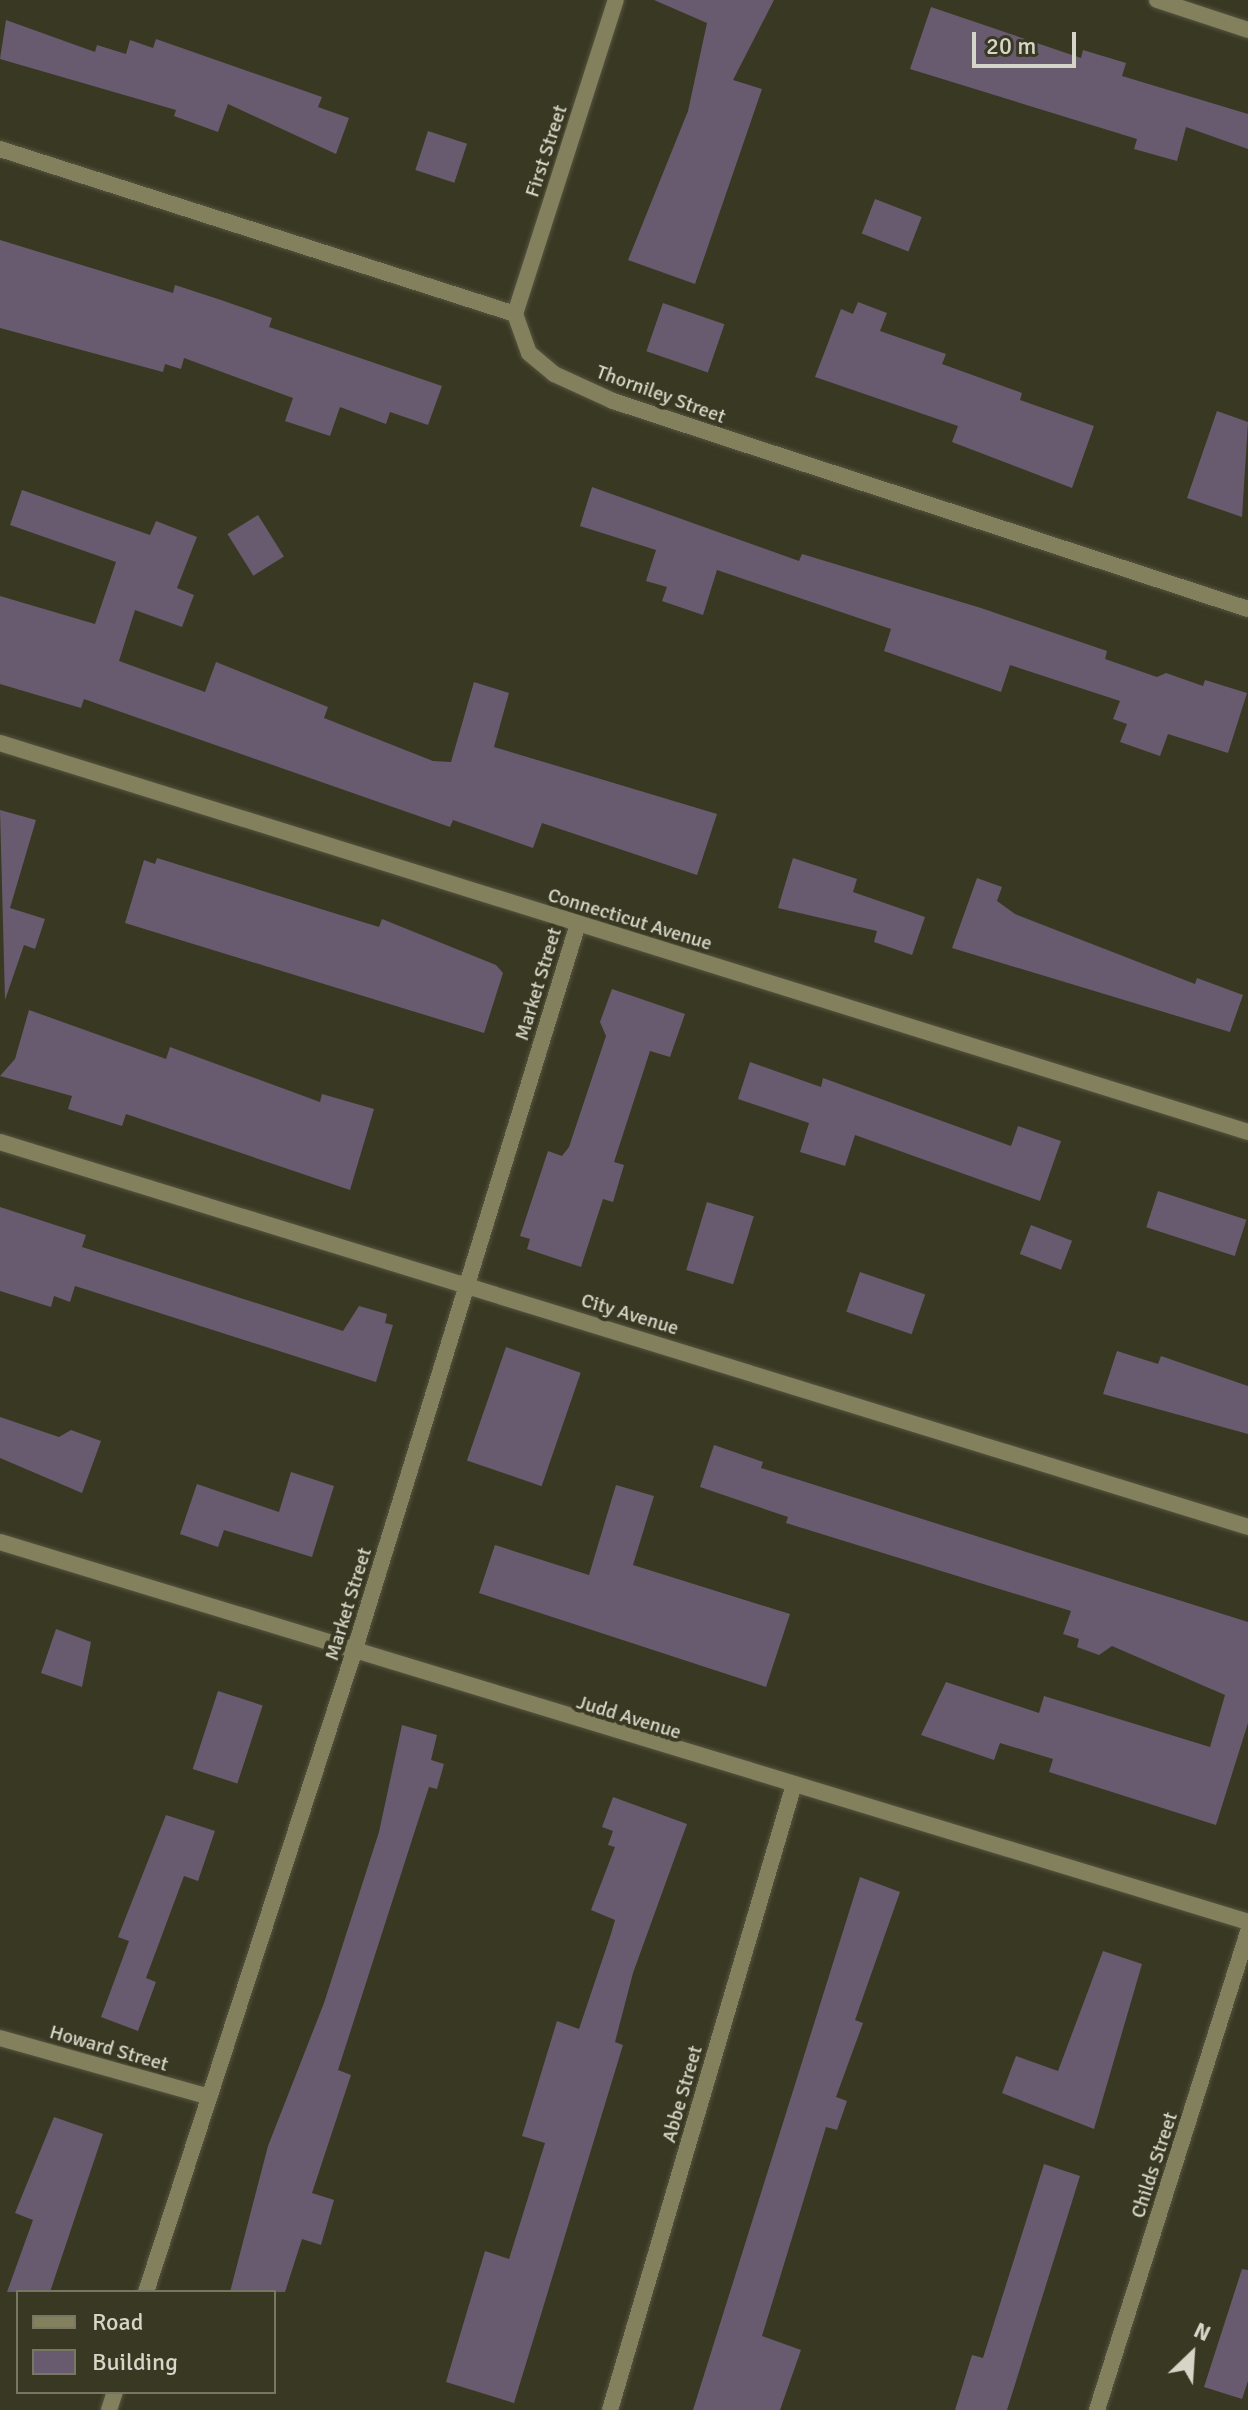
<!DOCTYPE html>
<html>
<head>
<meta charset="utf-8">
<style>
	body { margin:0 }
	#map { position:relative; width:1248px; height:2410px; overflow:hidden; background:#393822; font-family:Signika,sans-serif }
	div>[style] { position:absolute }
	.building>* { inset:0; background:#685b6f; transform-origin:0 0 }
	.roads { filter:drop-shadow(0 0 2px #555440) drop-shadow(0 0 2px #555440) }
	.minor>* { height:16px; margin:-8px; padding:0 8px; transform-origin:8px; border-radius:8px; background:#83815d }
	span { translate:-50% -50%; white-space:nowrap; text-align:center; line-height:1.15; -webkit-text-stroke:8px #393822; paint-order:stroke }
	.street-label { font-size:20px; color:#d5d5c8 }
	.legend { position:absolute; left:16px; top:2290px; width:260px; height:104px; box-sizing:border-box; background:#393822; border:2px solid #777764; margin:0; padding:10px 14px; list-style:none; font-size:24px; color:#d5d5c8 }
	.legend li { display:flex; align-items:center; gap:16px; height:40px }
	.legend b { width:40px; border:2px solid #777764 }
	.north { position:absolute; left:1152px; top:2314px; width:80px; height:80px; -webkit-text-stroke:6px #393822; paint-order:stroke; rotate:25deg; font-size:22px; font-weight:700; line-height:32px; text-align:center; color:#d5d5c8 }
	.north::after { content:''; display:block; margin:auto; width:28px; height:36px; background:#d5d5c8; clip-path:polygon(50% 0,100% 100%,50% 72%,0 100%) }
	.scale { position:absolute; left:972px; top:32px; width:104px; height:36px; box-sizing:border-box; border:4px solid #d5d5c8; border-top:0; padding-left:10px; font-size:24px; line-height:28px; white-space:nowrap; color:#d5d5c8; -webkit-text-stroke:6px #393822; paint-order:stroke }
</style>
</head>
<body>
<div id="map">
	<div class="building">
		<div style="clip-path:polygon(654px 0,774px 0,733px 80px,762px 89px,695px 284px,628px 260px,688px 111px,707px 23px)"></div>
		<div style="clip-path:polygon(931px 7px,1081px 58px,1083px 50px,1126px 63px,1122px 76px,1248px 114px,1248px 149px,1186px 127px,1177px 161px,1134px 149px,1137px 139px,910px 69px)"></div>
		<div style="clip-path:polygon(6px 20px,95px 52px,97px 45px,126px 54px,130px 40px,153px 48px,156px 39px,322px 97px,318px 107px,349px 118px,336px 154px,228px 104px,218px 132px,174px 116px,176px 110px,0 59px)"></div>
		<div style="left:428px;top:131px;width:41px;height:41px;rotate:18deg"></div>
		<div style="left:875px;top:199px;width:50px;height:37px;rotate:21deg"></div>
		<div style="clip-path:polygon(0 240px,173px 293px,175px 285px,221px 300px,272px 318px,269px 327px,442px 386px,428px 425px,390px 412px,386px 424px,340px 407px,330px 436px,285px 421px,293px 398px,184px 358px,181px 369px,165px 364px,163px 372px,0 328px)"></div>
		<div style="clip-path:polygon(858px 302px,887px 313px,880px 331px,946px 354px,942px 364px,1022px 393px,1020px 400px,1094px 426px,1072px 488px,952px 442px,958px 426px,815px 377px,841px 309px,853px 314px)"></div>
		<div style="left:663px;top:303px;width:65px;height:51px;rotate:19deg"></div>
		<div style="clip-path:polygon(1217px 411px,1248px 422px,1242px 517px,1187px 498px)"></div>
		<div style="clip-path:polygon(592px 487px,799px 561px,802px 554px,981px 608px,1107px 651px,1105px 659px,1157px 677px,1166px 673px,1203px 686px,1205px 680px,1247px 693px,1228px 753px,1168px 734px,1160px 756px,1120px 742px,1127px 724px,1113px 719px,1120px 701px,1010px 665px,1001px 692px,884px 651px,891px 629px,717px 570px,703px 615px,662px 601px,667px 587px,646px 581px,656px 550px,580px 526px)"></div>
		<div style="clip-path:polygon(22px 490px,150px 535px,156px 521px,197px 537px,177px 588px,194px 595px,182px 627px,135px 610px,119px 661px,205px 692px,216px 662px,328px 707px,324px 718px,433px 761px,451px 762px,474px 682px,509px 693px,494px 747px,717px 814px,697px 875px,542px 823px,533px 848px,453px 820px,450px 827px,84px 699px,81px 708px,0 684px,0 596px,95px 624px,116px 562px,10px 525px)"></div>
		<div style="left:258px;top:515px;width:49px;height:36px;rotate:58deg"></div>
		<div style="clip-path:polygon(0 810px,36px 820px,10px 908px,45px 919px,35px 949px,24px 945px,5px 1000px)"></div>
		<div style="clip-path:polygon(157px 858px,379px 927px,382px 919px,496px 965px,503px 973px,484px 1033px,125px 923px,144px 860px,155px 864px)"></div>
		<div style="clip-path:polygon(793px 858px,857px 879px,853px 892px,925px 917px,912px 955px,874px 942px,877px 931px,778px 908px)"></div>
		<div style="clip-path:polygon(977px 878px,1002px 887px,997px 901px,1015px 914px,1195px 984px,1197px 978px,1243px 995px,1230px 1032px,952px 948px)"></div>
		<div style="clip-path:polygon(612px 989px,685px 1014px,670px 1057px,650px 1051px,614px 1162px,624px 1165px,613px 1202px,603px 1199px,581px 1267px,527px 1249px,530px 1239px,520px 1236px,548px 1151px,562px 1156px,569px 1147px,606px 1036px,600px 1022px)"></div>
		<div style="clip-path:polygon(29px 1010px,166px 1059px,170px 1047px,320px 1102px,322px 1094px,374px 1109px,350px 1190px,126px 1114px,122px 1126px,68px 1109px,72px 1096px,0 1076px,15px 1059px)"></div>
		<div style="clip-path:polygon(750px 1062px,821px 1087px,823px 1078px,1011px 1146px,1018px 1126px,1061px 1141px,1040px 1201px,855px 1135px,845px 1166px,800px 1152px,809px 1123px,738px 1099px)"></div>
		<div style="left:1158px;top:1191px;width:93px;height:38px;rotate:18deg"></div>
		<div style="left:707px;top:1202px;width:49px;height:71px;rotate:17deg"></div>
		<div style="clip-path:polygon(0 1207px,86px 1235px,82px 1247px,343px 1331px,359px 1306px,387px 1314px,385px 1323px,393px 1325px,376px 1382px,75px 1286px,70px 1302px,54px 1296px,51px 1307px,0 1291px)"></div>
		<div style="left:1031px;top:1225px;width:44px;height:31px;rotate:21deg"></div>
		<div style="left:860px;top:1272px;width:69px;height:42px;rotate:19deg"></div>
		<div style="left:506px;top:1347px;width:79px;height:120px;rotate:19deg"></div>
		<div style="clip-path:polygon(1117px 1351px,1158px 1364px,1161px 1356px,1248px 1386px,1248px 1434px,1103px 1394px)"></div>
		<div style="clip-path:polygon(0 1417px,59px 1437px,71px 1430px,101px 1441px,82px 1493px,0 1458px)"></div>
		<div style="clip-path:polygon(714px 1445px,763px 1462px,761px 1468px,1248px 1622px,1248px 1723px,1216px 1825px,1049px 1772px,1053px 1759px,1000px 1743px,994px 1760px,921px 1735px,946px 1682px,1039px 1713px,1044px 1696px,1210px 1747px,1225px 1695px,1112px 1646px,1099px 1655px,1077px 1647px,1079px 1639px,1063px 1634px,1071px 1611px,786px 1523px,788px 1517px,700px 1487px)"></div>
		<div style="clip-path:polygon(291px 1472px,334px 1486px,312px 1557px,224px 1530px,218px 1547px,180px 1534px,197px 1484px,279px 1512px)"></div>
		<div style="clip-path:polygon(616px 1485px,654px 1496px,633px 1565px,790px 1614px,766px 1687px,479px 1593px,495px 1545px,589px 1575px)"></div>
		<div style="clip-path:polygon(56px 1629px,91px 1642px,82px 1687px,41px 1673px)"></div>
		<div style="left:218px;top:1691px;width:47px;height:82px;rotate:18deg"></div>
		<div style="clip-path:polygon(402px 1725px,437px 1735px,431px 1760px,444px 1764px,437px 1789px,429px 1787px,338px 2070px,351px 2075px,312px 2193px,334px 2200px,321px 2245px,302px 2239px,285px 2292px,230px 2292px,268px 2146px,324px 2003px,379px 1832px)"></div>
		<div style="clip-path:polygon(613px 1797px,687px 1824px,633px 1973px,615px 2042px,623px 2045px,514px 2403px,446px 2382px,485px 2251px,509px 2259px,545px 2143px,522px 2136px,557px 2021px,579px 2029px,611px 1934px,615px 1920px,591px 1910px,615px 1847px,608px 1845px,613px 1831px,602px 1827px)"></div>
		<div style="clip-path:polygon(166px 1815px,215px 1831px,198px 1881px,184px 1876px,146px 1978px,156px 1982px,138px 2031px,101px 2017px,129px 1941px,118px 1937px)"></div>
		<div style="clip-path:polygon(860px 1877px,900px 1892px,855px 2020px,863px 2023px,836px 2097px,847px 2101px,837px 2130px,826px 2127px,762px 2336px,801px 2350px,780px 2410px,693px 2410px)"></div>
		<div style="clip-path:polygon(1103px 1951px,1142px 1964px,1094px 2129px,1002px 2093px,1016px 2056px,1058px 2071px)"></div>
		<div style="clip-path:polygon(54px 2117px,103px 2134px,50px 2292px,7px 2292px,33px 2220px,15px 2213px)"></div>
		<div style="clip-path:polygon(1044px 2164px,1080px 2176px,1007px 2410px,955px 2410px,972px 2355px,983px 2358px)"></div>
		<div style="clip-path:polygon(1242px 2269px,1248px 2270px,1248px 2381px,1242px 2399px,1204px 2387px)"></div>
	</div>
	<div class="roads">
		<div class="minor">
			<div style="left:1157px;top:0;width:96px;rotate:18.2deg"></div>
			<div style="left:0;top:149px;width:541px;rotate:17.76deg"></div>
			<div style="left:515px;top:314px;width:41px;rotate:70.3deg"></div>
			<div style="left:529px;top:353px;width:33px;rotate:40deg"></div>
			<div style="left:554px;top:374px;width:65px;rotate:24.6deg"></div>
			<div style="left:613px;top:401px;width:668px;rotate:18.14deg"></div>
			<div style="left:515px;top:314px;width:330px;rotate:-72.2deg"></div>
			<div style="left:0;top:743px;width:1307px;rotate:17.31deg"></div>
			<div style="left:0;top:1142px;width:1306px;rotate:17.14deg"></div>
			<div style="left:0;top:1542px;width:1305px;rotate:16.93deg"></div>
			<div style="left:0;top:2038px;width:215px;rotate:15.7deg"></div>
			<div style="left:146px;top:2292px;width:673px;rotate:-72deg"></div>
			<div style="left:354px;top:1652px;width:762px;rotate:-72.9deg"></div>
			<div style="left:109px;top:2410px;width:19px;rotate:-72deg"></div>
			<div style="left:610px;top:2410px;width:648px;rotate:-73.61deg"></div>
			<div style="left:1097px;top:2410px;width:501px;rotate:-72.47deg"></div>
		</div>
	</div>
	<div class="street-label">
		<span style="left:546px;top:151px;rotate:-72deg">First Street</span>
		<span style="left:661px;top:394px;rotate:20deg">Thorniley Street</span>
		<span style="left:630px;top:919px;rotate:17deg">Connecticut Avenue</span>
		<span style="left:538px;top:984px;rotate:-73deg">Market Street</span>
		<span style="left:630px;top:1314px;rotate:17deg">City Avenue</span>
		<span style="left:348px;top:1604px;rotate:-73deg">Market Street</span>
		<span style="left:629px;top:1717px;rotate:17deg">Judd Avenue</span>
		<span style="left:109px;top:2048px;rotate:16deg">Howard Street</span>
		<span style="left:682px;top:2094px;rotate:-74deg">Abbe Street</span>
		<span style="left:1154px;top:2165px;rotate:-72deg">Childs Street</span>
	</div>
	<ul class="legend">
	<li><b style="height:10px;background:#83815d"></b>Road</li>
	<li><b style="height:22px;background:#685b6f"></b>Building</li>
	</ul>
	<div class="north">N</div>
	<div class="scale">20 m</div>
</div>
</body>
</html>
